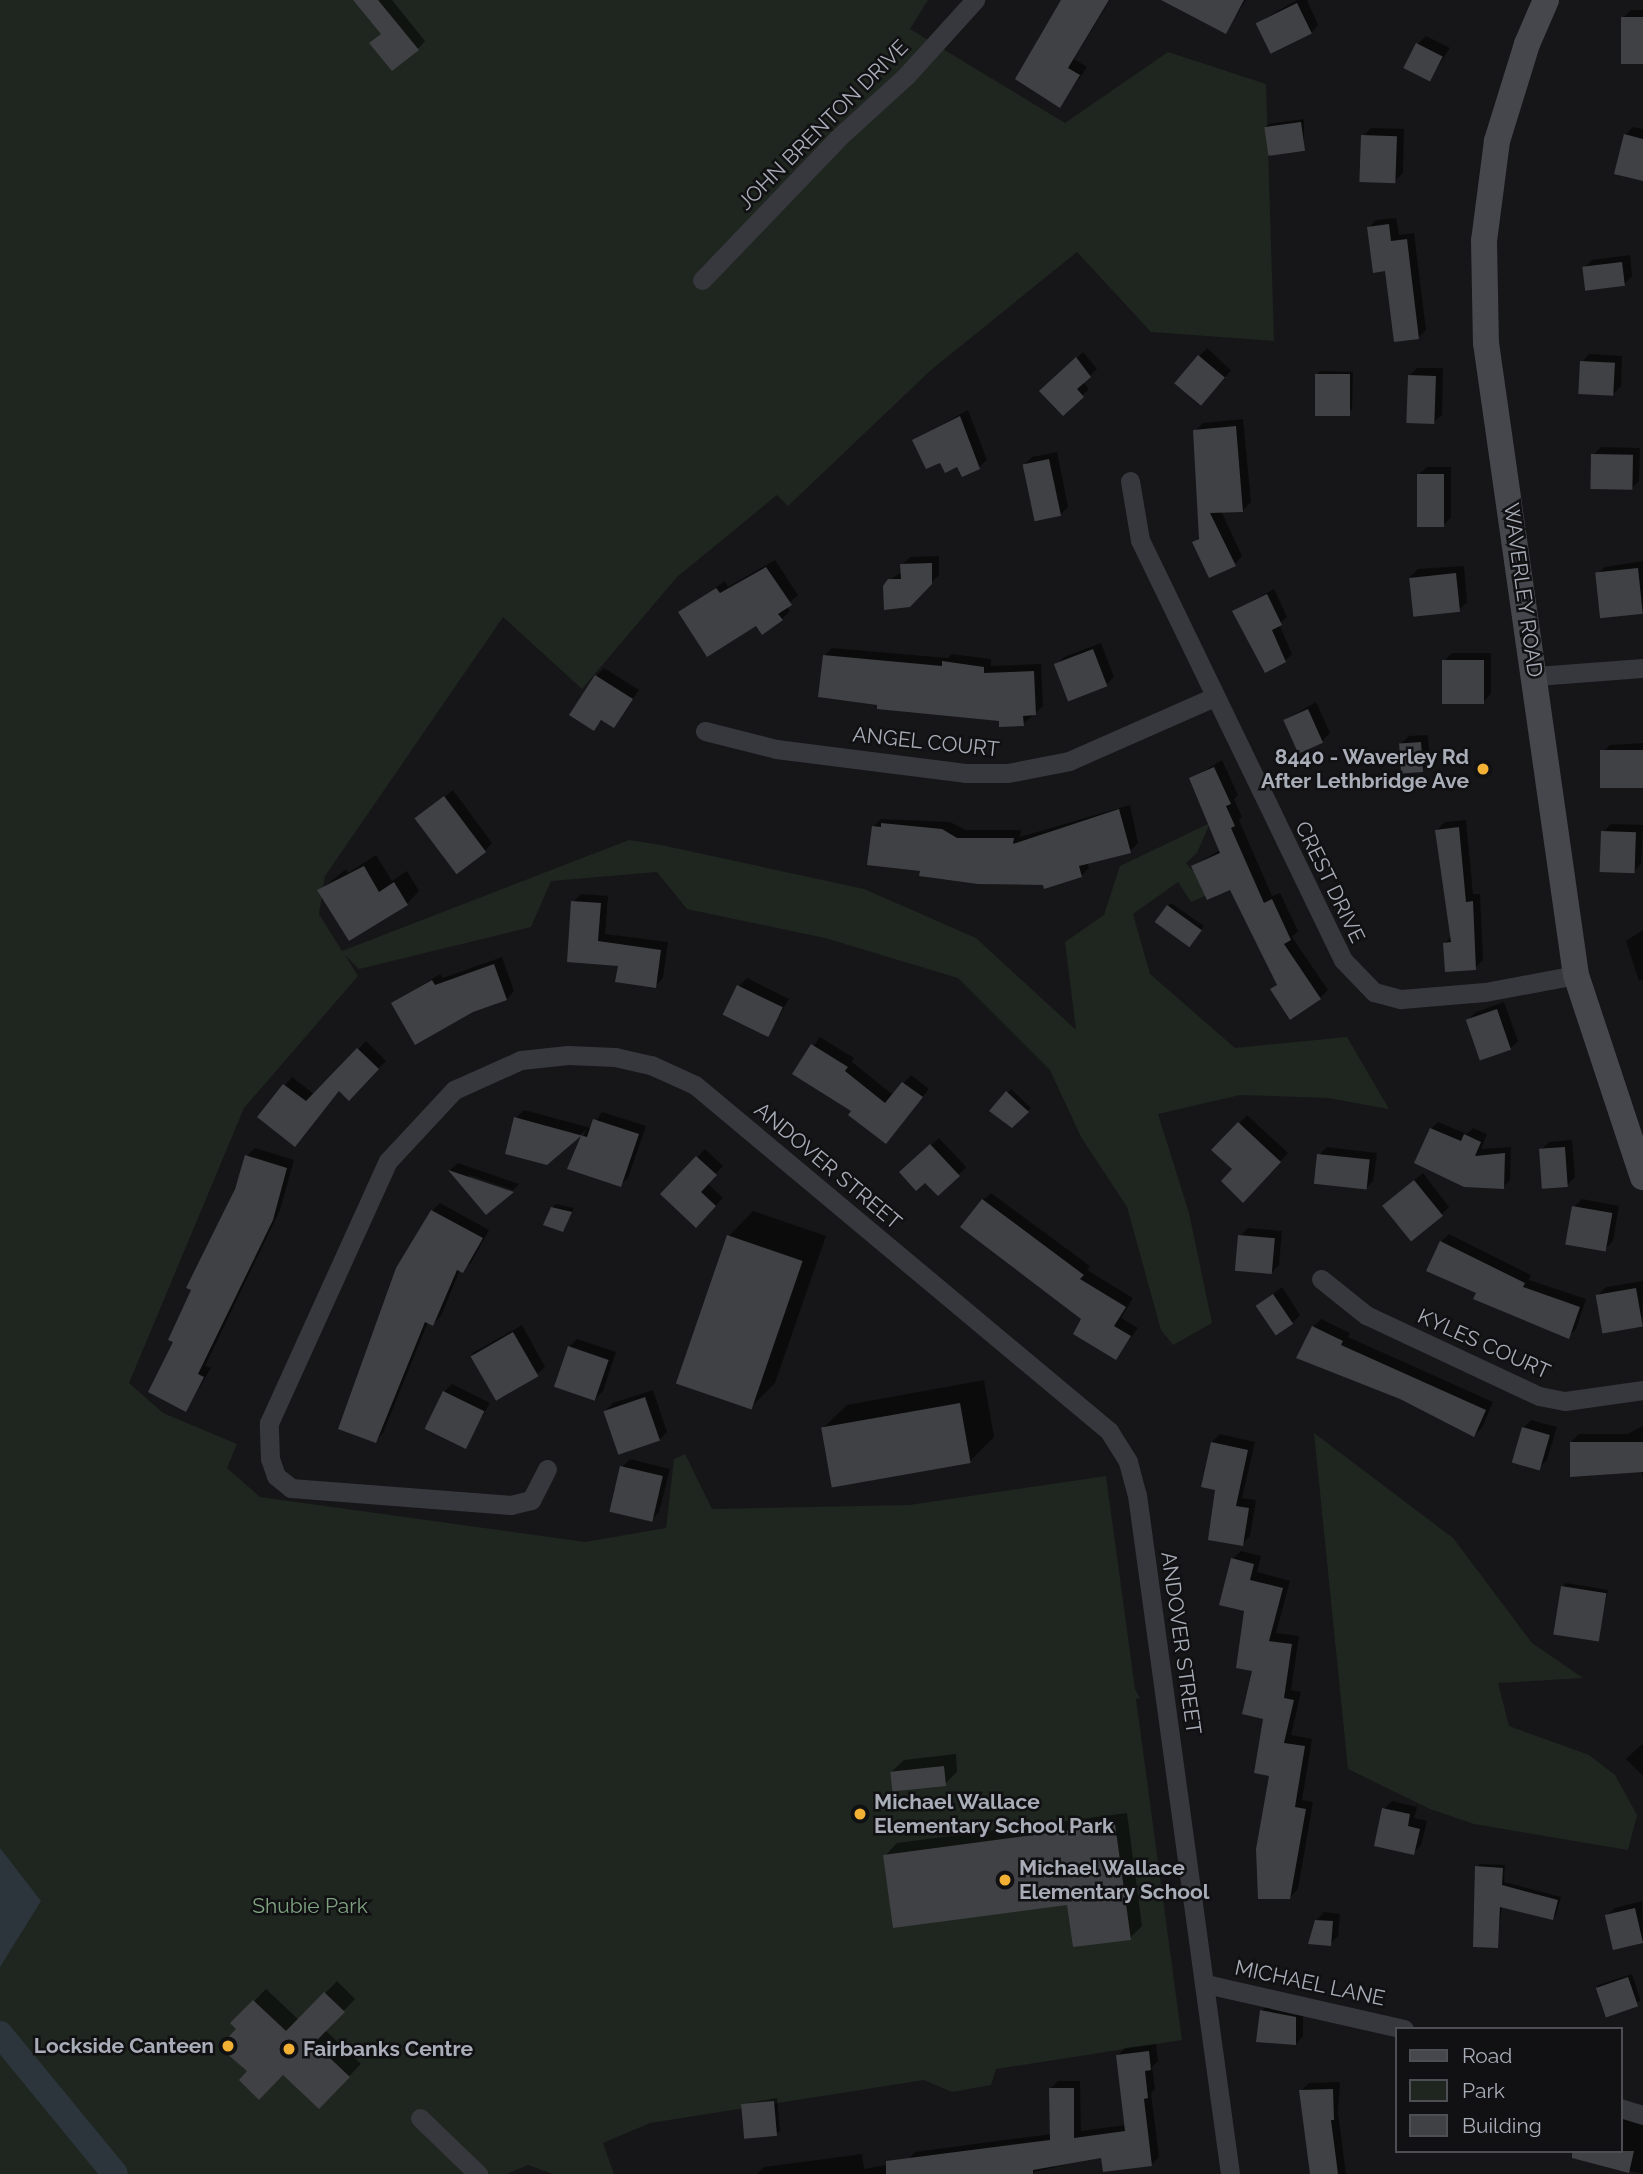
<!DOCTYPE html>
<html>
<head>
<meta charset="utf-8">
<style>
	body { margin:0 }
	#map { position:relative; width:1643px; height:2174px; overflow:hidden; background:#161618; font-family:Raleway,sans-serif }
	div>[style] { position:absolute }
	.green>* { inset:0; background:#1e261f }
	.water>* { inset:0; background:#2c353c }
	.shadow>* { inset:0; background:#0007; transform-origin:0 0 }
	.canal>* { height:26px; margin:-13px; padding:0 13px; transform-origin:13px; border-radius:13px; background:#2c353c }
	.building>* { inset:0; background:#404145; transform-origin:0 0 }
	.minor>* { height:19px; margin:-9.5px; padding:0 9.5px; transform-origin:9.5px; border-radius:9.5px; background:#37383d }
	.secondary>* { height:26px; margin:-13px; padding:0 13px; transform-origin:13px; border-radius:13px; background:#45474d }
	.dots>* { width:19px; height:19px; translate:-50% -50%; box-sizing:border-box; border:4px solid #111113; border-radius:50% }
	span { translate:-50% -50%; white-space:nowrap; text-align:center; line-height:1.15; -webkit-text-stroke:5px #111113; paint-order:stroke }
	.street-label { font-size:21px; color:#a8adb8 }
	.poi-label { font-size:21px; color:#a8adb8; font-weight:700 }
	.right { translate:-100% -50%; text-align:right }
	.left { translate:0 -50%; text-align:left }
	.park-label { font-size:21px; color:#7fa381 }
	.legend { position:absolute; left:1395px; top:2027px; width:228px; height:126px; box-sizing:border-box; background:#111113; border:2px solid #4d4f55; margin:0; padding:9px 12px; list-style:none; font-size:21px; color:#a8adb8 }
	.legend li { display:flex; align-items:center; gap:14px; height:35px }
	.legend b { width:35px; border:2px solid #4d4f55 }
</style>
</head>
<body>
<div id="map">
	<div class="green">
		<div style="clip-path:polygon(0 0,928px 0,910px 29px,1065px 123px,1168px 52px,1266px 84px,1274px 341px,1151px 332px,1077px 252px,931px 370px,788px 506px,777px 495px,677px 577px,582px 689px,503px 617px,325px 876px,319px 914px,342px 951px,629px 840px,661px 845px,864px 889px,976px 938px,1076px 1030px,1065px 942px,1104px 915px,1120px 866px,1210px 823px,1197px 853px,1186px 863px,1212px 893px,1191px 902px,1178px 882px,1133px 914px,1150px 974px,1235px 1048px,1347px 1037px,1389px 1109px,1328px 1098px,1240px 1095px,1158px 1114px,1189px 1213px,1212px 1323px,1173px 1345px,1161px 1330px,1127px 1207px,1081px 1137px,1050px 1070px,958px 978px,825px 938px,687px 909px,657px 872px,551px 881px,531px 927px,359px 969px,345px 955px,358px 976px,244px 1108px,129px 1383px,163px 1413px,237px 1444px,227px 1468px,260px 1497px,585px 1542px,666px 1528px,674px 1459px,685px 1454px,712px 1509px,909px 1505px,1106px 1476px,1135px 1689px,1140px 1698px,1136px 1699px,1182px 2040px,996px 2069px,991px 2085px,952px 2092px,924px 2080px,650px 2123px,603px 2143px,614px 2174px,553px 2174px,528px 2165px,507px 2174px,0 2174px)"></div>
		<div style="clip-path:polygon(1314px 1433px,1453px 1538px,1532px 1643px,1583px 1678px,1498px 1683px,1509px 1726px,1589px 1755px,1615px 1775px,1637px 1815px,1628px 1850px,1474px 1824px,1430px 1809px,1348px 1769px)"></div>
	</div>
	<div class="water">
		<div style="clip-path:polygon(0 1848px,41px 1901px,0 1967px)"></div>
	</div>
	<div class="shadow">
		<div style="clip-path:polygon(355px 0,392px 0,425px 41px,418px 49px,382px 33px)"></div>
		<div style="clip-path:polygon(1064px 0,1110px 0,1074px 59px,1087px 67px,1060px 106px)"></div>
		<div style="clip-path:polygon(1186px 0,1246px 0,1226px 32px)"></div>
		<div style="clip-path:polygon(1297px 0,1307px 0,1318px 25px,1311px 33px,1257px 23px)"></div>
		<div style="clip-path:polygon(1631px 10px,1643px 10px,1643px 62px,1623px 18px)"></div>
		<div style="clip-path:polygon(1426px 36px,1450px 48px,1430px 79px,1418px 44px)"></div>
		<div style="clip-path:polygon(1304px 119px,1304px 149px,1265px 127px,1269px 124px)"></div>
		<div style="clip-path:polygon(1633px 127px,1643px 129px,1643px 179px,1625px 135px)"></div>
		<div style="clip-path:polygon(1371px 128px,1404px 129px,1403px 173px,1395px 181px,1363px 136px)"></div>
		<div style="clip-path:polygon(1396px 218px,1399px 235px,1414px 233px,1426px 330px,1419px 337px,1369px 228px,1376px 220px)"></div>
		<div style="clip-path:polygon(1630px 255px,1632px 276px,1624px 284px,1584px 268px,1592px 260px)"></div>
		<div style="left:1207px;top:348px;width:33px;height:47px;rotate:43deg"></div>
		<div style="clip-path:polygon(1083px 352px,1097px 369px,1083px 382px,1089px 389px,1063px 414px,1042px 391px)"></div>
		<div style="clip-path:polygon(1589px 354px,1622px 356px,1621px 386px,1613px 394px,1582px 362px)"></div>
		<div style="clip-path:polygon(1417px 368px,1443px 368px,1442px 415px,1434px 422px,1409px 376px)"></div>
		<div style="clip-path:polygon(1320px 371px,1353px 372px,1352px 411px,1317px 375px)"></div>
		<div style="clip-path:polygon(968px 410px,987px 460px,979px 467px,941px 460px,914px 440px)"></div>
		<div style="clip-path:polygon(1243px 419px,1251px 502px,1243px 510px,1221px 511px,1242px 556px,1235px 564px,1194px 543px,1200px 536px,1195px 431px,1203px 423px)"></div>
		<div style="clip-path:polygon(1601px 447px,1640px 448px,1639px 481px,1631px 489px,1593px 455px)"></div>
		<div style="clip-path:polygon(1057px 452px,1068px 507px,1060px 515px,1024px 465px,1032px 457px)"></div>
		<div style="clip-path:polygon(1427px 467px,1451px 467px,1451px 518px,1443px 525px,1419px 474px)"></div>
		<div style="clip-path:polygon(939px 556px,939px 575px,909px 605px,889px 580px,902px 572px,902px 565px,910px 557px)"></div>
		<div style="clip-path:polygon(775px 560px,798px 595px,786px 606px,790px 611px,782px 619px,757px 623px,680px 612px,725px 581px,728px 587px)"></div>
		<div style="clip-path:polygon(1643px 561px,1643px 612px,1603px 618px,1597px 575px,1605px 567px)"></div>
		<div style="clip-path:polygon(1464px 566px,1467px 602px,1459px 610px,1410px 577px,1418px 569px)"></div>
		<div style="clip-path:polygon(1274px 589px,1287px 617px,1279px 624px,1292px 654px,1285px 661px,1234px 611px)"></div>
		<div style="clip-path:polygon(1101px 643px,1114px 677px,1106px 685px,1056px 665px,1064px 657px)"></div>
		<div style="clip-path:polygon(832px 648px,948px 658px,952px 654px,991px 659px,991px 666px,1041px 664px,1043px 706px,1023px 724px,879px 703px,824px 656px)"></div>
		<div style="clip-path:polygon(1452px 653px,1491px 653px,1491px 694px,1483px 702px,1444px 661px)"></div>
		<div style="clip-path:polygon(604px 668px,639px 690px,614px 726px,603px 719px,594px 728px,596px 676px)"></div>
		<div style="clip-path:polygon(1316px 702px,1330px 733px,1322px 741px,1285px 720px)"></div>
		<div style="clip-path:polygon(1428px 735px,1430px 762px,1422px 770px,1401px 744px,1409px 736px)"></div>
		<div style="clip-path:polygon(1643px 743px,1643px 787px,1602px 753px,1610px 745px)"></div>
		<div style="clip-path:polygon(1222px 760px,1238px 795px,1234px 799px,1242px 817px,1239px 820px,1272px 896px,1280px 893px,1298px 931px,1292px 937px,1328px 990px,1320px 998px,1272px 989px,1278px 984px,1231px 888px,1193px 866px,1220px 850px,1191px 779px)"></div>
		<div style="clip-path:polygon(453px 790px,492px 843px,485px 851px,417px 819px)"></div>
		<div style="clip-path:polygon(1130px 805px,1138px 843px,1130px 851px,1087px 862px,1089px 868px,1081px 876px,1044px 883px,922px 869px,873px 827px,881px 819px,950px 822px,966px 830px,1021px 830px,1020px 837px)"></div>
		<div style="clip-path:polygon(1466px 820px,1473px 894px,1480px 894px,1483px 960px,1475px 968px,1445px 943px,1452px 936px,1437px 830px,1445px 822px)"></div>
		<div style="clip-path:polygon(1611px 824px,1643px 825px,1641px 864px,1633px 872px,1603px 832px)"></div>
		<div style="clip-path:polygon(376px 855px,392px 881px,407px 871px,419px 891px,407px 904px,319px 891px,346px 869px,348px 873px)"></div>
		<div style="clip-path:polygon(581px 894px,608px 896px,605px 934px,668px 942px,663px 978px,655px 986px,619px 964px,569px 960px,573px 902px)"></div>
		<div style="clip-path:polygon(1171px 903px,1204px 926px,1193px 941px,1168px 906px)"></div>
		<div style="clip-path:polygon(1643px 930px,1643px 979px,1639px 981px,1626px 941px)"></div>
		<div style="clip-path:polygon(502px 957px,514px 991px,507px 999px,472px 1011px,393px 1003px,440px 974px,443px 978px)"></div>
		<div style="clip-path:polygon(747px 978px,789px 999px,768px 1035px,739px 986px)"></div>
		<div style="clip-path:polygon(1504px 1002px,1518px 1041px,1510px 1049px,1468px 1020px,1476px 1012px)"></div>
		<div style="clip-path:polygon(820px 1037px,854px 1058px,852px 1062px,893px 1095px,911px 1075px,929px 1089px,893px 1134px,794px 1073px)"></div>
		<div style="clip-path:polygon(366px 1041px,386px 1061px,349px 1098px,340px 1090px,302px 1137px,259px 1117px,292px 1077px,315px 1095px)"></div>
		<div style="clip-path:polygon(1011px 1089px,1031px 1108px,1012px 1125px,992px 1111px)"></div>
		<div style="clip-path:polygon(524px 1110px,591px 1128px,602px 1112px,646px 1126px,628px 1178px,620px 1185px,569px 1168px,586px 1130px,547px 1163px,516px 1118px)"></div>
		<div style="clip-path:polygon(1247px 1115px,1288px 1153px,1243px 1200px,1235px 1169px,1214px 1150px)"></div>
		<div style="clip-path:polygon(1438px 1122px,1467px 1134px,1473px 1128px,1487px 1134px,1481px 1149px,1511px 1147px,1510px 1180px,1503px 1187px,1431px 1129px)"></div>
		<div style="left:939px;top:1138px;width:40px;height:40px;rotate:47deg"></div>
		<div style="clip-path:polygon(1572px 1140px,1575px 1177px,1567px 1185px,1541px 1150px,1549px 1142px)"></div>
		<div style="clip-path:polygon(1327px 1147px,1377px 1153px,1373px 1181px,1365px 1189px,1319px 1155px)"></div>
		<div style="clip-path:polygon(255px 1148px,294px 1160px,280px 1210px,205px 1366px,211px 1368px,186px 1410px,175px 1342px,247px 1156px)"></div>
		<div style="clip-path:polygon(705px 1149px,723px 1166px,707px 1183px,723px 1198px,696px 1226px,663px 1194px)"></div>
		<div style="clip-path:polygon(458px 1163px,519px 1184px,513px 1190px,469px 1175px,486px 1213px,450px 1170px)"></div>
		<div style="clip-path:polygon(1423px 1173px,1449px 1207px,1441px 1215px,1384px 1205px)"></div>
		<div style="clip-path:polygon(991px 1193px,1090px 1266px,1087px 1270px,1133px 1298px,1121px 1318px,1138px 1328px,1116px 1358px,983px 1200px)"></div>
		<div style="clip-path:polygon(1582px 1199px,1619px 1206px,1613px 1241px,1605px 1249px,1574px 1207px)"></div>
		<div style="clip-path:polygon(440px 1203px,489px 1230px,471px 1263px,460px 1270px,441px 1316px,433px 1324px,428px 1322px,383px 1433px,376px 1441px,432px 1211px)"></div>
		<div style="clip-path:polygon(556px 1204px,574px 1208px,563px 1230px,552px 1208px)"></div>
		<div style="clip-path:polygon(753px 1211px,826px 1236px,775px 1383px,751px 1407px,729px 1236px)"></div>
		<div style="clip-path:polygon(1248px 1228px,1282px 1231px,1279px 1265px,1271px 1273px,1240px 1236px)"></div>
		<div style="clip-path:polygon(1449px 1234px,1531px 1275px,1529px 1280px,1586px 1299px,1576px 1329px,1568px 1337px,1478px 1292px,1441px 1242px)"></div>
		<div style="clip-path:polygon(1643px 1281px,1642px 1324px,1598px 1295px,1606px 1287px)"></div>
		<div style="clip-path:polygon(1282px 1287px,1300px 1315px,1292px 1323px,1258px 1306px)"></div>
		<div style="clip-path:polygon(1321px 1319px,1350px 1333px,1348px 1337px,1493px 1402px,1482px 1428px,1474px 1435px,1313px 1327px)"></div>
		<div style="clip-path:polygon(522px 1325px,545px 1367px,537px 1374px,471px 1354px)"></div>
		<div style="clip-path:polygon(577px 1339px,616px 1352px,603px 1391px,595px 1399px,569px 1347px)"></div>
		<div style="clip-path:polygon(984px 1380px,994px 1437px,970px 1461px,822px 1429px,847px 1405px)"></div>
		<div style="clip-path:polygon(452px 1384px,490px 1403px,465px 1447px,444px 1392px)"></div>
		<div style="clip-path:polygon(653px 1390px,667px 1432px,659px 1440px,605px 1411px,613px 1403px)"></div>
		<div style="clip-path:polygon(1531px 1420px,1557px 1427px,1547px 1460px,1539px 1468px,1524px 1427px)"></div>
		<div style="clip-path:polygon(1643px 1426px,1643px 1479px,1641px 1471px,1571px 1442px,1579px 1434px,1627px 1434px)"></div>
		<div style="clip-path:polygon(1220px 1434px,1255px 1442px,1242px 1498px,1256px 1500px,1250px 1536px,1242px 1544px,1217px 1489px,1212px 1442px)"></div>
		<div style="clip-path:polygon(630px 1459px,670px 1469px,659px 1512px,651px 1520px,622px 1467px)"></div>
		<div style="clip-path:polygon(1241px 1551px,1261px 1556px,1257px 1572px,1290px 1581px,1276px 1633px,1299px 1636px,1291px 1690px,1301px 1692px,1291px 1735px,1312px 1739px,1302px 1800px,1313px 1802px,1298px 1889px,1290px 1897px,1265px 1718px,1233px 1559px)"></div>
		<div style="clip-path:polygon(1566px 1583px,1608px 1590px,1598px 1638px,1562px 1587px)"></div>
		<div style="clip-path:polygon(1642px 1744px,1643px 1745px,1643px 1776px,1626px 1759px)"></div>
		<div style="clip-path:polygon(956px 1754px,957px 1772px,945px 1784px,891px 1772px,904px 1760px)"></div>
		<div style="clip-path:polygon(1392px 1801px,1417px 1807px,1414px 1818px,1427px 1821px,1421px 1845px,1413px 1853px,1384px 1809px)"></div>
		<div style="clip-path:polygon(1127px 1813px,1142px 1926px,1130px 1938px,1069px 1903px,885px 1856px,897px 1843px)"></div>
		<div style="clip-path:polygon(1480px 1864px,1505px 1865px,1504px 1882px,1561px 1897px,1556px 1915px,1553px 1918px,1502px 1906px,1497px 1946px,1477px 1867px)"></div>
		<div style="clip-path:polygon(1642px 1901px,1643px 1940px,1642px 1941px,1607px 1915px,1615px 1908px)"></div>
		<div style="clip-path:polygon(1324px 1912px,1340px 1914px,1338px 1936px,1330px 1944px,1316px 1921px)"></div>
		<div style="left:1632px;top:1974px;width:28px;height:37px;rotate:72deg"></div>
		<div style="clip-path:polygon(337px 1981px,355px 1999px,325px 2030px,361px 2064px,319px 2107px,284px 2073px,249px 2071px,238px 2029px,233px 2023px,266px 1989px,299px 2020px)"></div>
		<div style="clip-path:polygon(1269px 2003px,1303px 2010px,1303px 2036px,1296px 2044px,1262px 2011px)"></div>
		<div style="clip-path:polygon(1156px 2044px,1158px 2061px,1152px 2067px,1155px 2089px,1151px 2093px,1159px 2157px,1152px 2164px,1103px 2156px,1025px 2174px,757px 2174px,764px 2167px,862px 2154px,864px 2169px,907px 2161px,915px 2152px,1051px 2134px,1050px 2089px,1058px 2081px,1080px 2081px,1081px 2131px,1126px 2125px,1118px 2055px,1125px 2048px)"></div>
		<div style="clip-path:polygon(1340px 2082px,1338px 2113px,1346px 2174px,1312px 2174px,1301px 2091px,1309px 2083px)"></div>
		<div style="clip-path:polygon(777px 2098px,780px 2131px,776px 2134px,743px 2104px)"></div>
		<div style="clip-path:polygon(1620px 2117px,1643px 2124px,1643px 2174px,1592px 2162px,1620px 2151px)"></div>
	</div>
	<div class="canal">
		<div style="left:0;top:2034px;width:181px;rotate:50.6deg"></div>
	</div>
	<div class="building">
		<div style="clip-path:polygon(353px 0,378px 0,419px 50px,392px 71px,369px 43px,381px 34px)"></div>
		<div style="clip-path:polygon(1061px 0,1109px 0,1068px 68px,1080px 75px,1060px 108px,1015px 79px)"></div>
		<div style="clip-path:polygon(1161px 0,1244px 0,1226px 34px)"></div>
		<div style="left:1297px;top:3px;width:34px;height:46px;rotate:64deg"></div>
		<div style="left:1621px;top:17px;width:22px;height:47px"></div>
		<div style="left:1416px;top:43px;width:30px;height:28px;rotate:27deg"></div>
		<div style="left:1301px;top:122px;width:29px;height:37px;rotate:82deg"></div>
		<div style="clip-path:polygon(1624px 134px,1643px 139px,1643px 181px,1614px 174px)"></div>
		<div style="left:1361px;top:135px;width:36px;height:47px;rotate:2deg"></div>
		<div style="clip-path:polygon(1389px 224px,1391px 241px,1407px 239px,1419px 339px,1394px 342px,1385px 271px,1373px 273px,1367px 227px)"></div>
		<div style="left:1622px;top:262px;width:24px;height:40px;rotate:83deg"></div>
		<div style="left:1198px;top:355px;width:35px;height:37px;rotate:40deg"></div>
		<div style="clip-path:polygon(1076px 357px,1091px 377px,1077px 389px,1084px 397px,1063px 416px,1039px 391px)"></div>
		<div style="left:1580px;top:361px;width:35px;height:33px;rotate:3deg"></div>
		<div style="left:1315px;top:374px;width:35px;height:42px"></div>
		<div style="left:1408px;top:375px;width:28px;height:48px;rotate:2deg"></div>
		<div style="clip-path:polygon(960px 416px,980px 469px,962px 477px,957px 467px,945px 473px,940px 463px,926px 469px,912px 440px)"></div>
		<div style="clip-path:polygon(1236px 426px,1243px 512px,1210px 513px,1236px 566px,1209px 578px,1192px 542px,1199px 539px,1193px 430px)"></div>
		<div style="left:1591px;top:454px;width:42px;height:35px;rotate:1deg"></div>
		<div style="left:1049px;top:459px;width:58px;height:27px;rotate:78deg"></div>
		<div style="left:1417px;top:474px;width:27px;height:53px"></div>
		<div style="clip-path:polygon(932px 563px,932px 584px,910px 607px,884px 610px,883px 586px,888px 579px,901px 579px,900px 564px)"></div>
		<div style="clip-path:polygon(766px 567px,792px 605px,778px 614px,783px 620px,762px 635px,756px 626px,707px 657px,678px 612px,716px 588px,720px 593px)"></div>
		<div style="left:1638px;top:568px;width:46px;height:43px;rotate:84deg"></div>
		<div style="left:1456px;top:573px;width:39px;height:47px;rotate:84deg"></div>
		<div style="clip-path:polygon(1267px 594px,1282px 625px,1272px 630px,1286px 662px,1265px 673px,1232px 611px)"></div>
		<div style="left:1093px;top:649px;width:40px;height:42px;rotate:69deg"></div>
		<div style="clip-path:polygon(823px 655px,942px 666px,942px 661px,984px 667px,984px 673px,1034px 671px,1036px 715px,1023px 716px,1024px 726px,999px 727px,999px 721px,877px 709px,877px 705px,818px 697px)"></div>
		<div style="left:1442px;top:660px;width:42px;height:44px"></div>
		<div style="clip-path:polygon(595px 675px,633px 699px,614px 728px,601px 720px,594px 731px,569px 715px)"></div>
		<div style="left:1308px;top:709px;width:37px;height:27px;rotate:66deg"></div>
		<div style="left:1421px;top:742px;width:30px;height:22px;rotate:86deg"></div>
		<div style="left:1643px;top:750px;width:38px;height:43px;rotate:90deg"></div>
		<div style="clip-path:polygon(1214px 767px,1231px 804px,1226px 806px,1235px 826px,1231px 828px,1264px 903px,1272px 899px,1291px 940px,1284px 944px,1321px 999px,1290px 1020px,1270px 989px,1277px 985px,1230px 890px,1207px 900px,1191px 866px,1220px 853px,1189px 778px)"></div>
		<div style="left:444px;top:796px;width:70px;height:37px;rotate:53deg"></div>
		<div style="clip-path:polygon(1119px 809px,1131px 853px,1079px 866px,1082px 877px,1044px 889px,1043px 885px,978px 884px,919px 876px,920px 871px,867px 865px,872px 826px,881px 827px,881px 823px,942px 829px,957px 838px,1014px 838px,1013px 844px)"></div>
		<div style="clip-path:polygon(1459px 827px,1466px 902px,1473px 901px,1476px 970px,1445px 972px,1443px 943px,1451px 942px,1435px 830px)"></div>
		<div style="left:1601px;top:831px;width:35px;height:41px;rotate:2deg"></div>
		<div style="clip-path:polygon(364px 866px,379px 892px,394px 882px,408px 905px,349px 941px,317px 890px)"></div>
		<div style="clip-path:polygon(571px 901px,601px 903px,598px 941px,661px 950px,656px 988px,615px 982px,618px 966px,567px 962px)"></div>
		<div style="left:1167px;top:905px;width:43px;height:21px;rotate:36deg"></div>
		<div style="clip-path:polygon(494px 964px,507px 1000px,473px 1012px,415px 1045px,391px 1003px,432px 980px,435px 985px)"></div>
		<div style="left:737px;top:985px;width:51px;height:33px;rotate:26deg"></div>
		<div style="left:1497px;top:1009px;width:43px;height:33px;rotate:71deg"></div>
		<div style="clip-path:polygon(811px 1044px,848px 1067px,845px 1071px,885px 1103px,902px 1082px,923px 1097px,886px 1144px,848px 1115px,851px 1111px,792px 1074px)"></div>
		<div style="clip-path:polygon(357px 1048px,379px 1069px,349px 1101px,339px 1091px,295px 1147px,257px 1117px,283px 1084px,306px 1101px)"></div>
		<div style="clip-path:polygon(1006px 1091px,1029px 1112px,1012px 1128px,989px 1111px)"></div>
		<div style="clip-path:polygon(514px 1117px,587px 1137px,593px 1119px,639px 1134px,621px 1187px,567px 1169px,581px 1136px,547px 1165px,505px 1154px)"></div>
		<div style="clip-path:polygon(1238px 1122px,1281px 1162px,1243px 1203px,1221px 1181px,1232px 1169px,1211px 1150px)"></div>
		<div style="clip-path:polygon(1430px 1128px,1461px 1141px,1464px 1134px,1481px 1142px,1475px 1156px,1505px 1153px,1504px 1189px,1464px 1187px,1414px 1163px)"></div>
		<div style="clip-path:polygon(930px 1144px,960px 1176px,938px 1196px,925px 1183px,916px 1191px,899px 1172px)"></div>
		<div style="left:1565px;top:1147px;width:40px;height:26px;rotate:86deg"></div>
		<div style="left:1317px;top:1154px;width:53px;height:30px;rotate:6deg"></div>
		<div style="clip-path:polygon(245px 1155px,287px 1168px,273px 1220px,198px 1374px,204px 1377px,186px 1412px,148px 1392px,173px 1342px,168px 1340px,191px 1290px,186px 1288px,235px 1189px)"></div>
		<div style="clip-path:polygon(696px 1156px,717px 1175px,701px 1192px,716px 1206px,696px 1228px,660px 1194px)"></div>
		<div style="clip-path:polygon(448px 1170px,514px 1192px,486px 1215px)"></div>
		<div style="left:1414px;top:1180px;width:46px;height:41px;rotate:51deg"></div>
		<div style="clip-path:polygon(982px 1199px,1084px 1275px,1080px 1279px,1126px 1307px,1114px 1326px,1131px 1336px,1116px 1360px,1073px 1334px,1081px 1319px,960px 1227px)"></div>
		<div style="left:1572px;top:1206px;width:41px;height:39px;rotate:10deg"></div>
		<div style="clip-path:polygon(551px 1207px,572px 1212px,563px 1232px,543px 1225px)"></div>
		<div style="clip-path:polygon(431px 1210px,483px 1238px,463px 1273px,457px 1270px,433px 1326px,425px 1322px,376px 1443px,338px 1429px,396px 1268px)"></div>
		<div style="left:727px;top:1235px;width:80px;height:157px;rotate:19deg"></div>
		<div style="left:1238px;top:1235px;width:37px;height:36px;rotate:5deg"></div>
		<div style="clip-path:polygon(1440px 1241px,1525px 1283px,1523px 1287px,1580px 1307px,1569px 1339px,1473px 1299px,1476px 1293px,1426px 1271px)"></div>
		<div style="left:1636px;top:1288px;width:39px;height:41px;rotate:80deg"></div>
		<div style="left:1273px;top:1294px;width:36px;height:21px;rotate:56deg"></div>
		<div style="clip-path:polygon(1312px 1326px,1343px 1341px,1341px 1345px,1486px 1410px,1474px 1437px,1400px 1399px,1296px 1358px)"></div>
		<div style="left:513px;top:1332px;width:51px;height:49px;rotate:60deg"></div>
		<div style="left:568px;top:1346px;width:43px;height:43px;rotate:19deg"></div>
		<div style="left:443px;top:1391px;width:46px;height:42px;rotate:26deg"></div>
		<div style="left:645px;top:1397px;width:46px;height:44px;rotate:71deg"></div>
		<div style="left:960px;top:1403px;width:61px;height:141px;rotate:80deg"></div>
		<div style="left:1522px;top:1427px;width:29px;height:37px;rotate:16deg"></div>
		<div style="clip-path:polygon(1211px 1442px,1248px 1450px,1236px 1506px,1249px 1508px,1243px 1546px,1208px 1540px,1215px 1490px,1201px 1487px)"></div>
		<div style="clip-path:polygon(1570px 1442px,1643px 1442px,1643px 1472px,1570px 1477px)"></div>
		<div style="left:620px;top:1466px;width:44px;height:47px;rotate:13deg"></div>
		<div style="clip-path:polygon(1231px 1558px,1254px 1564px,1250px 1580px,1283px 1588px,1269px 1641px,1292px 1644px,1284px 1698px,1294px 1700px,1284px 1743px,1305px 1746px,1295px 1807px,1306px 1809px,1290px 1899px,1258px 1899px,1256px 1849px,1269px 1776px,1254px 1773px,1263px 1719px,1242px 1714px,1252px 1671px,1236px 1668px,1244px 1611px,1219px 1605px)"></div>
		<div style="left:1561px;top:1586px;width:46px;height:49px;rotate:9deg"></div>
		<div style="left:944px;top:1766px;width:20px;height:54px;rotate:84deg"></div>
		<div style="clip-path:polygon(1382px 1808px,1410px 1814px,1408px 1826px,1420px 1829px,1414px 1855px,1374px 1846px)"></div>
		<div style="clip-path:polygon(1115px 1824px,1131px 1940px,1073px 1947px,1067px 1905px,893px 1928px,883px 1855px)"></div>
		<div style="clip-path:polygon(1475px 1866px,1503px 1868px,1502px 1885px,1558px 1900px,1553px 1920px,1500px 1907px,1498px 1948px,1473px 1947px)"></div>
		<div style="left:1635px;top:1908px;width:36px;height:31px;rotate:77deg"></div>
		<div style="clip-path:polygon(1315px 1920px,1333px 1921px,1331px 1946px,1308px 1944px)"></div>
		<div style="left:1628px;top:1977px;width:31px;height:34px;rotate:71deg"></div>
		<div style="clip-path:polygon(324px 1992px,345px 2012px,314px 2043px,350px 2077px,319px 2109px,283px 2075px,259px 2100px,239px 2080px,247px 2071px,219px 2047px,236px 2029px,230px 2023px,253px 2000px,286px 2031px)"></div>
		<div style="clip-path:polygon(1260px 2010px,1296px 2017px,1296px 2045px,1256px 2042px)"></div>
		<div style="clip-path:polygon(1149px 2051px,1151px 2070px,1145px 2071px,1148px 2098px,1144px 2099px,1152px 2166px,1103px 2172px,1101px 2158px,1033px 2170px,1033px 2174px,886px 2174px,886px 2161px,1050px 2140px,1049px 2088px,1074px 2088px,1074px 2138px,1125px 2131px,1116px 2055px)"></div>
		<div style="clip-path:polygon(1333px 2089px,1334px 2120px,1331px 2120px,1338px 2174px,1310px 2174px,1299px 2090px)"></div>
		<div style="left:774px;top:2101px;width:35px;height:33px;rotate:85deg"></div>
		<div style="clip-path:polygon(1572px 2151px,1634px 2151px,1629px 2173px,1572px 2158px)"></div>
	</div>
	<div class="minor">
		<div style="left:702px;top:280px;width:197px;rotate:-46.2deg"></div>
		<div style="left:838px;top:138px;width:92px;rotate:-42.4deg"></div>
		<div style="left:906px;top:76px;width:103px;rotate:-47.8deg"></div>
		<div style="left:1130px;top:481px;width:60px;rotate:80.4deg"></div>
		<div style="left:1140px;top:540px;width:466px;rotate:64.2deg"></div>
		<div style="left:1343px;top:960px;width:45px;rotate:45.9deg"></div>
		<div style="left:1374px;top:992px;width:28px;rotate:15deg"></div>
		<div style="left:1401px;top:999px;width:84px;rotate:-4.8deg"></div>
		<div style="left:1485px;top:992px;width:93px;rotate:-10.6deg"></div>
		<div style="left:1536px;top:676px;width:107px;rotate:-4.3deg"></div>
		<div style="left:705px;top:731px;width:73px;rotate:14.2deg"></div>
		<div style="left:776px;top:749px;width:192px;rotate:7.2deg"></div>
		<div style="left:966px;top:773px;width:42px"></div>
		<div style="left:1008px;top:773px;width:62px;rotate:-11.1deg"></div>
		<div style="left:1069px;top:761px;width:158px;rotate:-23.8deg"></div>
		<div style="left:1321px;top:1279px;width:58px;rotate:38.7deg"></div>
		<div style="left:1366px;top:1315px;width:191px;rotate:25.1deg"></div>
		<div style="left:1539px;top:1396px;width:26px;rotate:11deg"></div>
		<div style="left:1565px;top:1401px;width:79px;rotate:-8deg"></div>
		<div style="left:547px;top:1469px;width:35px;rotate:117deg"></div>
		<div style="left:531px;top:1500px;width:21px;rotate:166deg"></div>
		<div style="left:511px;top:1505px;width:221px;rotate:-175.6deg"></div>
		<div style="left:291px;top:1488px;width:19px;rotate:-141deg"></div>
		<div style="left:276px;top:1476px;width:18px;rotate:-109deg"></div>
		<div style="left:270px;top:1459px;width:36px;rotate:-92deg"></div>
		<div style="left:269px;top:1423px;width:288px;rotate:-65.6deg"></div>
		<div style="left:388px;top:1161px;width:97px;rotate:-47.1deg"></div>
		<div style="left:454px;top:1090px;width:73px;rotate:-24.1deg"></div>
		<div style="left:521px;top:1060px;width:47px;rotate:-6.1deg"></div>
		<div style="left:568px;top:1055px;width:47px;rotate:2.4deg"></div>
		<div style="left:615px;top:1057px;width:37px;rotate:13deg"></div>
		<div style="left:651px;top:1065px;width:48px;rotate:24.4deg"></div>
		<div style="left:695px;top:1085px;width:540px;rotate:39.89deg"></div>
		<div style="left:1109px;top:1431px;width:36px;rotate:58deg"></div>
		<div style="left:1128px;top:1462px;width:34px;rotate:75deg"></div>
		<div style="left:1137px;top:1495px;width:685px;rotate:82.2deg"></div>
		<div style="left:1206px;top:1984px;width:203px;rotate:12.8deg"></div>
		<div style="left:1620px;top:2108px;width:24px;rotate:17deg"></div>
		<div style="left:420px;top:2118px;width:81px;rotate:44deg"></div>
	</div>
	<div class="secondary">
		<div style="left:1546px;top:0;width:48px;rotate:113.4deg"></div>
		<div style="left:1527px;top:44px;width:102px;rotate:107.2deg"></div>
		<div style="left:1497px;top:141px;width:101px;rotate:97.4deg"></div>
		<div style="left:1484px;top:241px;width:102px;rotate:88.9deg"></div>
		<div style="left:1486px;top:343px;width:638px;rotate:81.9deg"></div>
		<div style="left:1576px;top:975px;width:213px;rotate:71.7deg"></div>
	</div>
	<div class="dots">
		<div style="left:1483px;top:769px;background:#f2b134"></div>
		<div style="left:860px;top:1814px;background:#f2b134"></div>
		<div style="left:1005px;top:1880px;background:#f2b134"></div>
		<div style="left:228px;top:2046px;background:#f2b134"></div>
		<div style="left:289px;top:2049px;background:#f2b134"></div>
	</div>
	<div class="street-label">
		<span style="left:823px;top:125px;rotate:-45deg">JOHN BRENTON DRIVE</span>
		<span style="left:1523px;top:590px;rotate:82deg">WAVERLEY ROAD</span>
		<span style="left:926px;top:742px;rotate:6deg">ANGEL COURT</span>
		<span style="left:1330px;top:882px;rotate:64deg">CREST DRIVE</span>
		<span style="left:828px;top:1166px;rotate:40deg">ANDOVER STREET</span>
		<span style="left:1484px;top:1344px;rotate:24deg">KYLES COURT</span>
		<span style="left:1181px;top:1643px;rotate:82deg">ANDOVER STREET</span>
		<span style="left:1310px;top:1983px;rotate:12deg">MICHAEL LANE</span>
	</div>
	<div class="poi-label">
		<span class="right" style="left:1469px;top:769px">8440 - Waverley Rd<br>After Lethbridge Ave</span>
		<span class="left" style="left:874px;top:1814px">Michael Wallace<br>Elementary School Park</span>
		<span class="left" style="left:1019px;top:1880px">Michael Wallace<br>Elementary School</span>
		<span class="right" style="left:214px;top:2046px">Lockside Canteen</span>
		<span class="left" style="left:303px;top:2049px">Fairbanks Centre</span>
	</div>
	<div class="park-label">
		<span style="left:310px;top:1906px">Shubie Park</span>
	</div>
	<ul class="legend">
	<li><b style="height:9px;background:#45474d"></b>Road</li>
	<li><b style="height:19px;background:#1e261f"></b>Park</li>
	<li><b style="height:19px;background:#404145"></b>Building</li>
	</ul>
</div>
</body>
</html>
